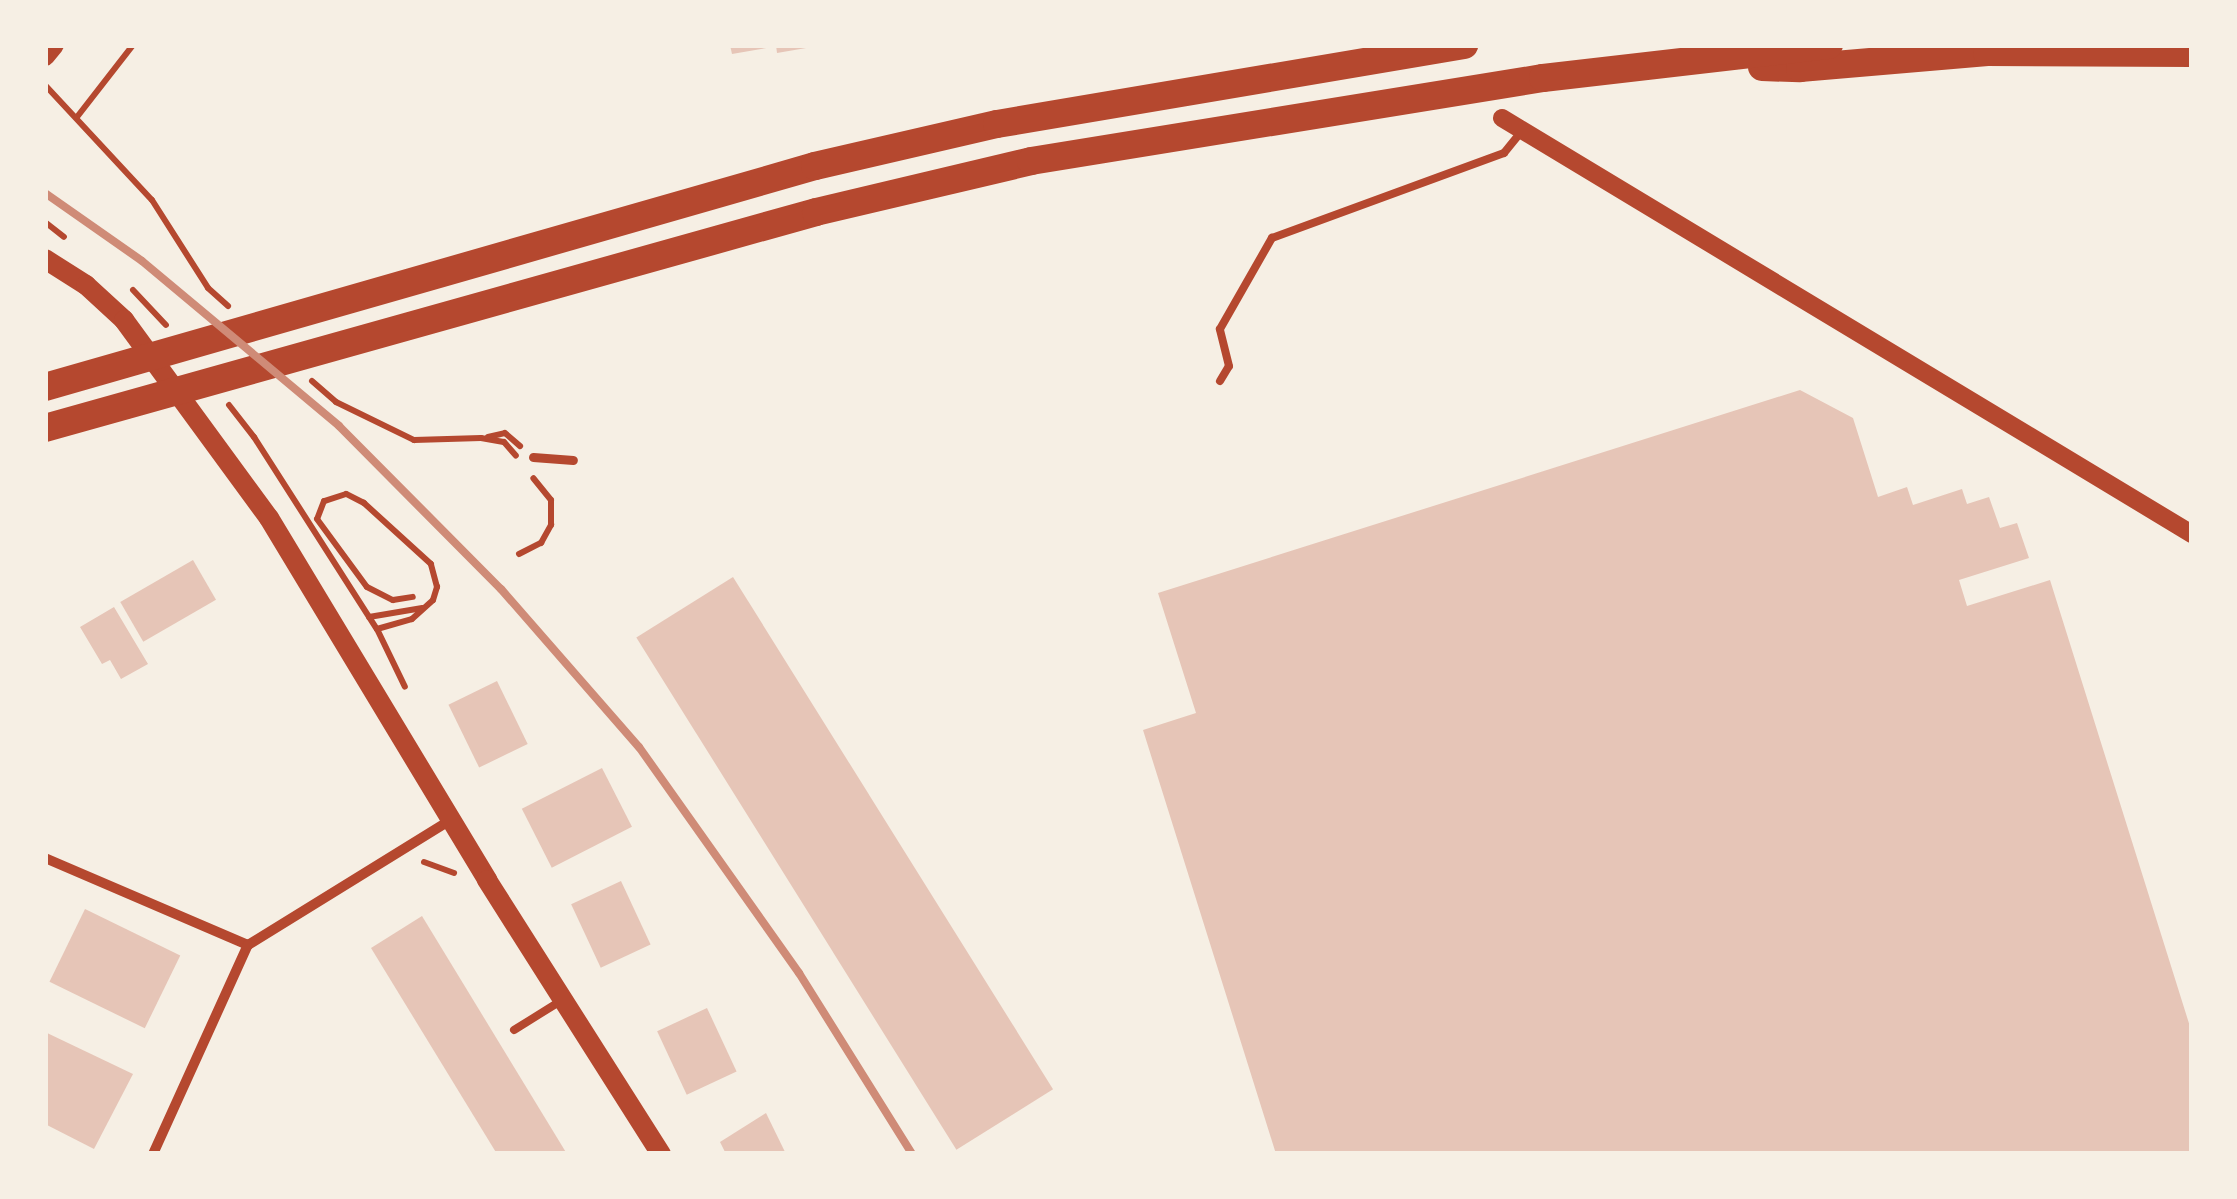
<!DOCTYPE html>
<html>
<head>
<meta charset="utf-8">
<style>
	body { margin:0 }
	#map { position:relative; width:2237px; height:1199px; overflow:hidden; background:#f6efe4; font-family:Merriweather,serif }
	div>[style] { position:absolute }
	.building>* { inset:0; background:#e6c5b7; transform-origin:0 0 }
	.path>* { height:6px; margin:-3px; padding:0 3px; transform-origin:3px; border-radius:3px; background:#b5482f }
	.service>* { height:8px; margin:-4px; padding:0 4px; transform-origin:4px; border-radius:4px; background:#b5482f }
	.pedestrian>* { height:9px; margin:-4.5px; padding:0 4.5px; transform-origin:4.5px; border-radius:4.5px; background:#b5482f }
	.minor>* { height:10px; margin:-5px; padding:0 5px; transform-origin:5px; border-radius:5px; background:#b5482f }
	.tertiary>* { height:18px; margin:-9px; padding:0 9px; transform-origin:9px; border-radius:9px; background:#b5482f }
	.secondary>* { height:20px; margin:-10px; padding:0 10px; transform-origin:10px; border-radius:10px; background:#b5482f }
	.trunk>* { height:28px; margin:-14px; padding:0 14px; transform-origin:14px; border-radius:14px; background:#b5482f }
	.rail>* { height:8px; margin:-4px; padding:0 4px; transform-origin:4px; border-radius:4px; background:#cf8b77 }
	span { translate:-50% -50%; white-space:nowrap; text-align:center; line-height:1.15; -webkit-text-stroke:8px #f6efe4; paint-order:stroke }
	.frame { position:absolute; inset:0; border:48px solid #f6efe4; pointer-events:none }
</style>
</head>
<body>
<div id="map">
	<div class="building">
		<div style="clip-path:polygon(730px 45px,772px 45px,772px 47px,732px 54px)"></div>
		<div style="clip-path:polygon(776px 45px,811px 45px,812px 47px,777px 53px)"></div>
		<div style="clip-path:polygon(1800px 390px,1853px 418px,1878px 497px,1907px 487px,1913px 505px,1962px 489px,1967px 504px,1989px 497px,2000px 528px,2017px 523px,2029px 558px,1959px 580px,1967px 606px,2050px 580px,2192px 1033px,2192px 1154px,1276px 1154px,1143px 730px,1196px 713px,1158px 593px)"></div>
		<div style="left:193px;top:560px;width:46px;height:84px;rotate:60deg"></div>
		<div style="left:733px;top:577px;width:604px;height:114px;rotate:58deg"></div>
		<div style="clip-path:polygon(114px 607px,148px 664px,121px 679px,110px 660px,102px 664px,80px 627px)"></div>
		<div style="left:497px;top:681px;width:70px;height:54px;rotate:64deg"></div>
		<div style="left:602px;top:768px;width:66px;height:90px;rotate:63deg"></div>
		<div style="left:621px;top:881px;width:70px;height:55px;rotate:65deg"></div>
		<div style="left:85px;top:909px;width:106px;height:81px;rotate:26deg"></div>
		<div style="clip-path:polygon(422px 916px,567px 1154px,497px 1154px,371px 948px)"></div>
		<div style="left:707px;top:1008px;width:70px;height:55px;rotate:65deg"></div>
		<div style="clip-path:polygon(45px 1032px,133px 1074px,94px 1149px,45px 1124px)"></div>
		<div style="clip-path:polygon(766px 1113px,786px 1154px,726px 1154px,720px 1142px)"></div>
	</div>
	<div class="path">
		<div style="left:45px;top:85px;width:157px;rotate:47.1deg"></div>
		<div style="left:152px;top:200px;width:104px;rotate:57.5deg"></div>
		<div style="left:208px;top:288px;width:27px;rotate:42deg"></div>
		<div style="left:77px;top:117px;width:91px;rotate:-52.1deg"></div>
		<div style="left:45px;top:222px;width:24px;rotate:38deg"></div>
		<div style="left:133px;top:290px;width:48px;rotate:46.7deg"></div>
		<div style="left:312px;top:381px;width:32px;rotate:41deg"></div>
		<div style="left:336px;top:402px;width:87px;rotate:26deg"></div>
		<div style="left:414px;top:440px;width:67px;rotate:-1.7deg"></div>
		<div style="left:481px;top:438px;width:23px;rotate:10deg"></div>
		<div style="left:504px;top:442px;width:18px;rotate:49deg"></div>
		<div style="left:229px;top:405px;width:41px;rotate:52deg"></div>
		<div style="left:254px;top:437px;width:228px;rotate:57.4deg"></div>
		<div style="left:377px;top:629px;width:64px;rotate:64.2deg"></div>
		<div style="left:488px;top:437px;width:17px;rotate:-13deg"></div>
		<div style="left:505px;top:433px;width:20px;rotate:41deg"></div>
		<div style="left:519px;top:554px;width:25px;rotate:-27deg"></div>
		<div style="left:541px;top:543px;width:21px;rotate:-61deg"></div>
		<div style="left:551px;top:525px;width:25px;rotate:-90deg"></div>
		<div style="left:551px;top:500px;width:28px;rotate:-129deg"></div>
		<div style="left:369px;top:617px;width:54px;rotate:-9.6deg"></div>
		<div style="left:377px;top:629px;width:36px;rotate:-16deg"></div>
		<div style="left:412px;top:619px;width:28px;rotate:-42deg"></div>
		<div style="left:433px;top:600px;width:14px;rotate:-73deg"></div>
		<div style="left:437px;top:587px;width:24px;rotate:-105deg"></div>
		<div style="left:431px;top:564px;width:91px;rotate:-137.7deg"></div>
		<div style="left:364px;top:503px;width:20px;rotate:-153deg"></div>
		<div style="left:346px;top:494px;width:23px;rotate:162deg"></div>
		<div style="left:324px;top:501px;width:19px;rotate:111deg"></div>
		<div style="left:317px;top:519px;width:84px;rotate:53.7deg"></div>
		<div style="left:367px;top:587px;width:29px;rotate:27deg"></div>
		<div style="left:393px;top:600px;width:20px;rotate:-9deg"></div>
		<div style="left:424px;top:862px;width:32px;rotate:20deg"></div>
	</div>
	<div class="service">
		<div style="left:1220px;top:381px;width:17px;rotate:-59deg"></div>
		<div style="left:1229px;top:366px;width:38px;rotate:-104deg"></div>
		<div style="left:1220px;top:329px;width:105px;rotate:-60.3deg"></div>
		<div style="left:1272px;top:238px;width:247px;rotate:-20.1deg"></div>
		<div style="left:1504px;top:153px;width:28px;rotate:-51deg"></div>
		<div style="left:514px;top:1030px;width:53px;rotate:-31.9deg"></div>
	</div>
	<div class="pedestrian">
		<div style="left:533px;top:457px;width:40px;rotate:4.3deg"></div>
	</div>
	<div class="minor">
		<div style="left:45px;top:858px;width:221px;rotate:23.2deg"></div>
		<div style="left:248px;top:945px;width:238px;rotate:-31.7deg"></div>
		<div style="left:153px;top:1154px;width:230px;rotate:-65.6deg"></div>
	</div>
	<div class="tertiary">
		<div style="left:1502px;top:118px;width:806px;rotate:31.09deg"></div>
	</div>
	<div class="secondary">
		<div style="left:45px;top:56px;width:14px;rotate:-51deg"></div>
		<div style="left:45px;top:259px;width:49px;rotate:32.4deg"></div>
		<div style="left:86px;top:285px;width:52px;rotate:42.6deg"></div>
		<div style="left:124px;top:320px;width:245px;rotate:53.8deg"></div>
		<div style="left:269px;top:518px;width:423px;rotate:58.9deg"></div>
		<div style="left:487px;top:880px;width:325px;rotate:57.6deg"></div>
	</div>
	<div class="trunk">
		<div style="left:1762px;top:67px;width:38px;rotate:2deg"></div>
		<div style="left:1800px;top:68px;width:188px;rotate:-4.9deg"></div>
		<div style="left:1987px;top:52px;width:205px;rotate:0.3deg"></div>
		<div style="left:45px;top:387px;width:801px;rotate:-16.01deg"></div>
		<div style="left:815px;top:166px;width:187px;rotate:-13deg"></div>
		<div style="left:997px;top:124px;width:474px;rotate:-9.6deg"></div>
		<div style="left:45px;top:428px;width:801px;rotate:-15.65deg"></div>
		<div style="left:816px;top:212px;width:221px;rotate:-13.3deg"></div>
		<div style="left:1031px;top:161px;width:519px;rotate:-9.21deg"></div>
		<div style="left:1543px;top:78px;width:288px;rotate:-6.6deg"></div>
	</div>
	<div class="rail">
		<div style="left:45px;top:193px;width:118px;rotate:35deg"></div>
		<div style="left:142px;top:261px;width:257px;rotate:39.9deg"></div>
		<div style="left:339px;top:426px;width:230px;rotate:45.2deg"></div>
		<div style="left:501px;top:589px;width:210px;rotate:48.9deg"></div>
		<div style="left:639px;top:747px;width:277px;rotate:54.7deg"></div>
		<div style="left:799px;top:973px;width:213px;rotate:58deg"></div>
	</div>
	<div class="frame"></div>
</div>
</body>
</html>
